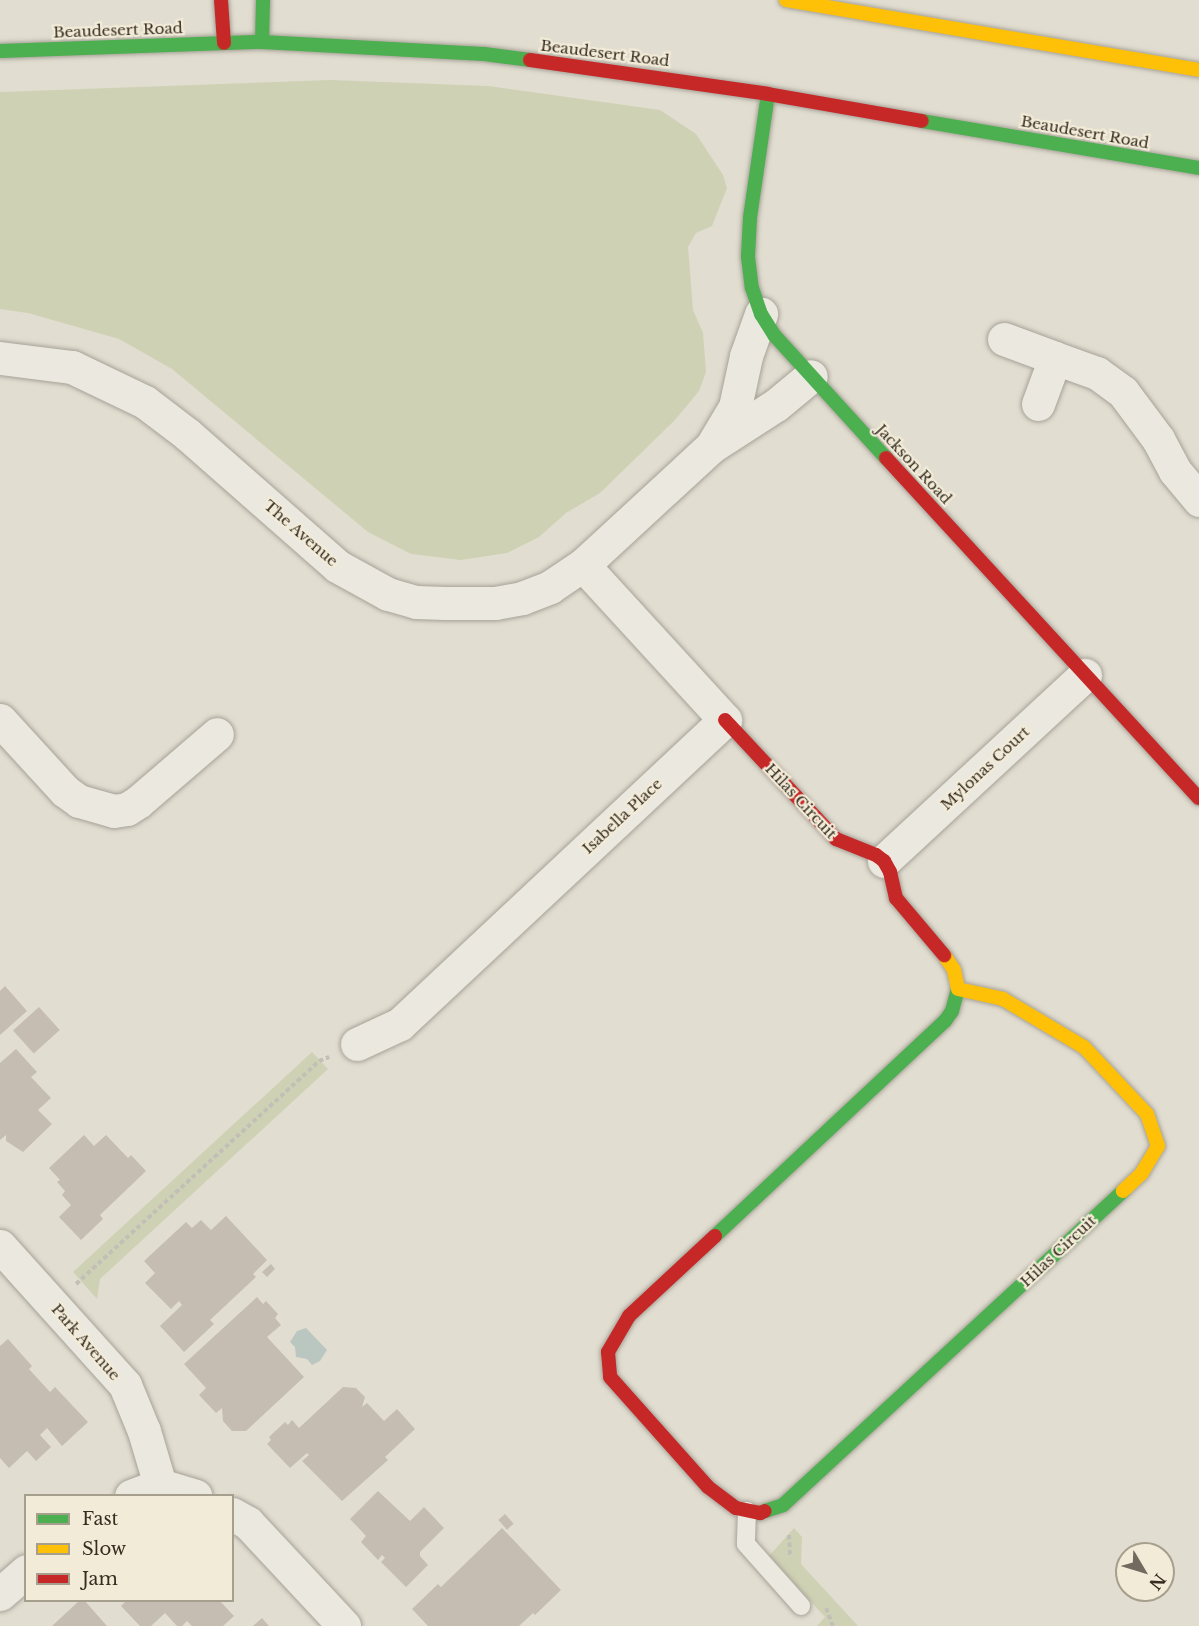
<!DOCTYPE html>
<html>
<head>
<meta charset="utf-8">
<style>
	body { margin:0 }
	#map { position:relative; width:1199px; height:1626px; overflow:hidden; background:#e1ddd0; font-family:"Libre Baskerville",serif }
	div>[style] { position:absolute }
	.green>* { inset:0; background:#cfd1b4 }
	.water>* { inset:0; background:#bac7c0 }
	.building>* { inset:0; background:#c5bdb1; transform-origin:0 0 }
	.path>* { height:4px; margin-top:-2px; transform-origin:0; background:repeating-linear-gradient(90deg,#c3bfb7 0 4.5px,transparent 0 7.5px) }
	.roads { filter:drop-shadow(0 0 2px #a7a298) drop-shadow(0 0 2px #a7a298) }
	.lane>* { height:18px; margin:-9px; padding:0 9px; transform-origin:9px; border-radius:9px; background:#ebe8e0 }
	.street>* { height:33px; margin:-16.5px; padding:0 16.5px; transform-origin:16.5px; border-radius:16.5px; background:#ebe8e0 }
	.fast>* { height:14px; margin:-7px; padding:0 7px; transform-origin:7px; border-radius:7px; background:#4caf50 }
	.slow>* { height:14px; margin:-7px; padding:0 7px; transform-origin:7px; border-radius:7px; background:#ffc107 }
	.jam>* { height:14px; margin:-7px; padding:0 7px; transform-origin:7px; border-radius:7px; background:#c62828 }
	span { translate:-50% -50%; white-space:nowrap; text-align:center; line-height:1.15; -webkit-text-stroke:4.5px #f2ebd7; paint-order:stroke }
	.street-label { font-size:15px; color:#362c21 }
	.legend { position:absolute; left:24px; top:1494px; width:210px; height:108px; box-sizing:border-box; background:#f2ebd7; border:2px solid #a79f8e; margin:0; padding:8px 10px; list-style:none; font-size:18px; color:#362c21 }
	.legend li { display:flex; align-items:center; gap:12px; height:30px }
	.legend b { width:30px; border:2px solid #a79f8e }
	.north { position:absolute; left:1115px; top:1542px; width:60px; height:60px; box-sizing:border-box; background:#f2ebd7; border:2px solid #a79f8e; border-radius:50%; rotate:128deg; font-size:16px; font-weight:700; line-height:24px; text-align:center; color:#362c21 }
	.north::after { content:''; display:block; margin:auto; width:21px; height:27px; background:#726a5e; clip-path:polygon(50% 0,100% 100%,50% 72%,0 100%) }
</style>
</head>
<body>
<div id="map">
	<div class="green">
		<div style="clip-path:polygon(331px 80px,488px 86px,660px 110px,696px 134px,723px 175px,727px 188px,712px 226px,696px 233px,688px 247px,693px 310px,703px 333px,706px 372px,699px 391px,675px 420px,600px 493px,566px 513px,539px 537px,507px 553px,461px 560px,411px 554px,368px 532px,172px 369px,119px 339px,28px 313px,0 309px,0 92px)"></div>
		<div style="clip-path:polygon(312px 1052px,328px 1069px,100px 1279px,97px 1299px,73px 1272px)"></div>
		<div style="clip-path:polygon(794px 1528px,802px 1537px,801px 1564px,858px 1626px,817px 1626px,825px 1617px,769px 1556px)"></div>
	</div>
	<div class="water">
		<div style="clip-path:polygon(306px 1328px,327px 1350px,320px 1361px,312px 1365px,307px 1359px,296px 1357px,295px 1347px,290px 1342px,297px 1331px)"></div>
	</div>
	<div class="building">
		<div style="clip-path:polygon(5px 986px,27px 1011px,0 1035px,0 991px)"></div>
		<div style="left:39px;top:1007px;width:31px;height:35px;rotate:48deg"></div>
		<div style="clip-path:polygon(16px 1049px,37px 1072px,31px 1077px,51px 1098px,38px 1110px,52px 1124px,23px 1152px,6px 1141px,6px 1135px,0 1140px,0 1063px)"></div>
		<div style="clip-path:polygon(84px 1135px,94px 1146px,106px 1135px,128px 1158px,131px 1155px,146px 1171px,100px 1215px,103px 1219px,81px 1240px,59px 1217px,71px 1205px,62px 1195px,65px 1191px,57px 1182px,60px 1180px,49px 1168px)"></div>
		<div style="clip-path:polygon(226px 1216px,267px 1260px,253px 1274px,256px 1277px,210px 1320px,214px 1324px,184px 1352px,160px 1326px,182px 1305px,179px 1301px,171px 1309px,145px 1283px,155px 1273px,144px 1261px,186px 1222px,192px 1228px,201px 1220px,211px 1230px)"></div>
		<div style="clip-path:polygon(271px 1264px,275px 1269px,267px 1277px,262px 1272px)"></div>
		<div style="clip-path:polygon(257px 1297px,263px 1304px,266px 1301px,278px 1314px,275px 1318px,281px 1325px,267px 1337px,304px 1377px,246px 1431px,232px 1431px,223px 1421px,222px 1408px,216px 1413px,199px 1395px,206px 1388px,184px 1364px)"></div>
		<div style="clip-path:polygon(8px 1339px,32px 1366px,29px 1369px,50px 1392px,55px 1387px,88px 1422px,62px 1446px,47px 1428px,40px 1435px,51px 1447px,36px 1461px,27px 1451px,9px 1468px,0 1458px,0 1346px)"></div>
		<div style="clip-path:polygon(343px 1387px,356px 1388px,365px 1397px,362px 1407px,367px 1403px,384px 1421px,397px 1409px,415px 1429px,385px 1457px,388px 1460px,342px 1501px,302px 1461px,309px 1455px,307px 1453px,290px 1468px,267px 1444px,271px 1440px,269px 1437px,285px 1422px,288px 1425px,292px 1420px,299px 1428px)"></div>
		<div style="clip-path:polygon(378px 1491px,410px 1521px,424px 1507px,444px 1528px,420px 1552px,420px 1556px,428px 1565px,406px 1587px,381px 1562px,385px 1558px,382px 1555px,378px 1560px,361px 1542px,366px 1536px,350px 1519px)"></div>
		<div style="left:505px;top:1514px;width:13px;height:9px;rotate:48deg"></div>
		<div style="clip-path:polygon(502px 1528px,561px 1590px,535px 1615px,533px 1613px,519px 1626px,428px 1626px,412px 1609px,438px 1584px,441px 1587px)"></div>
		<div style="clip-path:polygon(80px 1600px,84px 1600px,107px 1626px,52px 1626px)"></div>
		<div style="clip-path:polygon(127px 1600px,219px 1600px,234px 1616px,223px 1626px,192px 1626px,187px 1621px,182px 1626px,177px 1626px,165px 1613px,151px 1626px,140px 1626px,121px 1606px)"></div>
		<div style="clip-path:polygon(262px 1618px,269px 1626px,253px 1626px)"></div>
	</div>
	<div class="path">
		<div style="left:76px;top:1284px;width:330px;rotate:-42.5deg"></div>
		<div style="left:319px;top:1061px;width:11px;rotate:-22deg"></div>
		<div style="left:789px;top:1535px;width:22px;rotate:87deg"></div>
		<div style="left:826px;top:1608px;width:19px;rotate:69deg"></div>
	</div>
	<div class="roads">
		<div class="lane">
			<div style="left:747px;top:1511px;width:33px;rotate:92deg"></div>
			<div style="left:746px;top:1544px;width:83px;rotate:48.4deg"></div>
		</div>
		<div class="street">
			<div style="left:1004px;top:339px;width:54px;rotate:20.4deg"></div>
			<div style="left:1055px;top:358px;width:49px;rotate:110.3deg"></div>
			<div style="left:0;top:358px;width:73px;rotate:7.1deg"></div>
			<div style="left:72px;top:367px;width:81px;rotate:25.6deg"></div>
			<div style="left:145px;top:402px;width:53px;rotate:37.3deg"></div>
			<div style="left:187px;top:434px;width:200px;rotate:41.3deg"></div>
			<div style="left:337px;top:566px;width:58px;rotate:28.8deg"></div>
			<div style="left:388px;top:594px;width:29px;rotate:16deg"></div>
			<div style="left:416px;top:602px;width:29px;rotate:2deg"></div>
			<div style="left:445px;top:603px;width:50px"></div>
			<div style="left:495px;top:603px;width:27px;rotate:-10deg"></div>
			<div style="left:522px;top:598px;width:30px;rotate:-21deg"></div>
			<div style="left:550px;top:587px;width:40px;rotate:-34deg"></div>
			<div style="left:583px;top:565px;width:174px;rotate:-42.7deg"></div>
			<div style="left:711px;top:447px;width:77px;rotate:-32.9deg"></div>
			<div style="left:776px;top:405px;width:45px;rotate:-39.6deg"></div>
			<div style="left:1055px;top:358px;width:45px;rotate:19.7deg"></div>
			<div style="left:1097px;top:373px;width:32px;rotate:36deg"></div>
			<div style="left:1123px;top:392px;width:59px;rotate:53.3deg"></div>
			<div style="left:1158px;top:439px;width:36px;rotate:62deg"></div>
			<div style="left:1175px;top:471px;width:38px;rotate:50deg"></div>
			<div style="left:714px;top:442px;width:41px;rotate:-59deg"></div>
			<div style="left:735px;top:407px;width:52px;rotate:-77.8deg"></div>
			<div style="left:746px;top:356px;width:45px;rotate:-70.3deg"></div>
			<div style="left:0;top:720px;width:96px;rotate:47.5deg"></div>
			<div style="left:65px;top:791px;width:17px;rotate:36deg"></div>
			<div style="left:79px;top:801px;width:36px;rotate:16deg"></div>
			<div style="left:114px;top:811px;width:13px;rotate:-9deg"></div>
			<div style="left:127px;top:809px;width:13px;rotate:-32deg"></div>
			<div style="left:138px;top:802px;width:104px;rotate:-40.7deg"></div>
			<div style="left:884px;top:861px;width:274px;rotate:-42.8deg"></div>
			<div style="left:357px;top:1044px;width:47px;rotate:-24.9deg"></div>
			<div style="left:400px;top:1024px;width:445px;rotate:-43.1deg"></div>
			<div style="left:725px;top:720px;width:210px;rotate:-132.5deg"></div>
			<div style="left:0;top:1246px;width:187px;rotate:48deg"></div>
			<div style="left:125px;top:1385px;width:50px;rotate:67.6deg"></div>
			<div style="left:144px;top:1431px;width:56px;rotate:73.5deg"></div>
			<div style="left:160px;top:1485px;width:37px;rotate:17deg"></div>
			<div style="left:131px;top:1496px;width:31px;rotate:-21deg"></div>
			<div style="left:232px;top:1514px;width:18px;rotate:29deg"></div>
			<div style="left:248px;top:1523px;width:141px;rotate:47deg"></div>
			<div style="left:0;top:1594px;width:35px;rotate:-41deg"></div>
		</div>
		<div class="fast">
			<div style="left:262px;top:42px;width:42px;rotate:-88.6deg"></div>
			<div style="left:0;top:51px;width:262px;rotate:-2deg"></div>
			<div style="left:262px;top:42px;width:222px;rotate:3.1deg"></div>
			<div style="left:484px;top:54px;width:46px;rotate:7.4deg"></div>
			<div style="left:768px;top:94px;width:125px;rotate:98.3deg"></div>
			<div style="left:750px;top:218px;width:39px;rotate:93deg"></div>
			<div style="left:748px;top:257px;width:31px;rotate:83deg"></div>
			<div style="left:752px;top:288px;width:28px;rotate:71deg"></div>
			<div style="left:761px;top:314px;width:26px;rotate:58deg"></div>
			<div style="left:775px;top:336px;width:165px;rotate:47.7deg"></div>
			<div style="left:922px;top:121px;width:281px;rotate:9.6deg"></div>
			<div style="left:715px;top:1236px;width:315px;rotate:-43.1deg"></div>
			<div style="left:945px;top:1021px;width:12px;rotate:-55deg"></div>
			<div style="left:952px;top:1011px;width:23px;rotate:-75deg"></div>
			<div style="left:765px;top:1511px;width:19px;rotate:-18deg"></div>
			<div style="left:783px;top:1505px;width:463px;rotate:-42.7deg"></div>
		</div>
		<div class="slow">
			<div style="left:786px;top:0;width:419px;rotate:9.6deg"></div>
			<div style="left:944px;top:955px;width:18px;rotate:56deg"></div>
			<div style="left:954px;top:970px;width:19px;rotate:78deg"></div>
			<div style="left:958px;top:989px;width:46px;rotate:12.5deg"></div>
			<div style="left:1003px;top:999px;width:94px;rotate:30.7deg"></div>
			<div style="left:1084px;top:1047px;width:92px;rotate:46.8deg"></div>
			<div style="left:1147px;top:1114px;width:34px;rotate:71deg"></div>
			<div style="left:1158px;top:1146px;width:33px;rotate:121deg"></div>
			<div style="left:1141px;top:1174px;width:25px;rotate:137deg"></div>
		</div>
		<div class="jam">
			<div style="left:221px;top:0;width:43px;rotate:86deg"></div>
			<div style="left:530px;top:60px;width:240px;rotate:8.1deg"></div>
			<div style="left:768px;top:94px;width:156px;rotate:9.9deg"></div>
			<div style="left:886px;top:458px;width:462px;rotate:47.4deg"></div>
			<div style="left:725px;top:720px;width:163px;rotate:47deg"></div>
			<div style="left:836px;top:839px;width:43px;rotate:21.8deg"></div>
			<div style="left:876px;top:855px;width:10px;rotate:37deg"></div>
			<div style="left:884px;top:861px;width:13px;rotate:61deg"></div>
			<div style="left:890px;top:872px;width:27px;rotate:77deg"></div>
			<div style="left:896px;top:898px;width:75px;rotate:49.9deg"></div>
			<div style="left:715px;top:1236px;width:117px;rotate:137.1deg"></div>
			<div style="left:629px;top:1316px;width:42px;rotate:120.3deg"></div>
			<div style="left:608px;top:1352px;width:25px;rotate:85deg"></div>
			<div style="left:610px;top:1377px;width:147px;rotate:48.3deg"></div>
			<div style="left:708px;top:1487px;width:35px;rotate:37deg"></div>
			<div style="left:736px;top:1508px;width:25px;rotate:12deg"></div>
			<div style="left:760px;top:1513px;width:5px;rotate:-22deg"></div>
		</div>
	</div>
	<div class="street-label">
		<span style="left:118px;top:30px;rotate:-2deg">Beaudesert Road</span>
		<span style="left:605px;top:53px;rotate:7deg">Beaudesert Road</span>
		<span style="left:1085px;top:132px;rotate:10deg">Beaudesert Road</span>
		<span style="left:914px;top:464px;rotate:47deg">Jackson Road</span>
		<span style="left:301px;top:533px;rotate:41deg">The Avenue</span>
		<span style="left:985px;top:768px;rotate:-43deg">Mylonas Court</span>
		<span style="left:801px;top:801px;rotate:47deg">Hilas Circuit</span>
		<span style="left:622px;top:816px;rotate:-43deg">Isabella Place</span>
		<span style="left:1058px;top:1251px;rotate:-43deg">Hilas Circuit</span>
		<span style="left:86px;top:1342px;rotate:49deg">Park Avenue</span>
	</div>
	<ul class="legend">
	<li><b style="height:8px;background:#4caf50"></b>Fast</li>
	<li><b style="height:8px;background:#ffc107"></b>Slow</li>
	<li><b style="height:8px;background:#c62828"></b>Jam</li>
	</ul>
	<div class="north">N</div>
</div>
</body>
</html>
